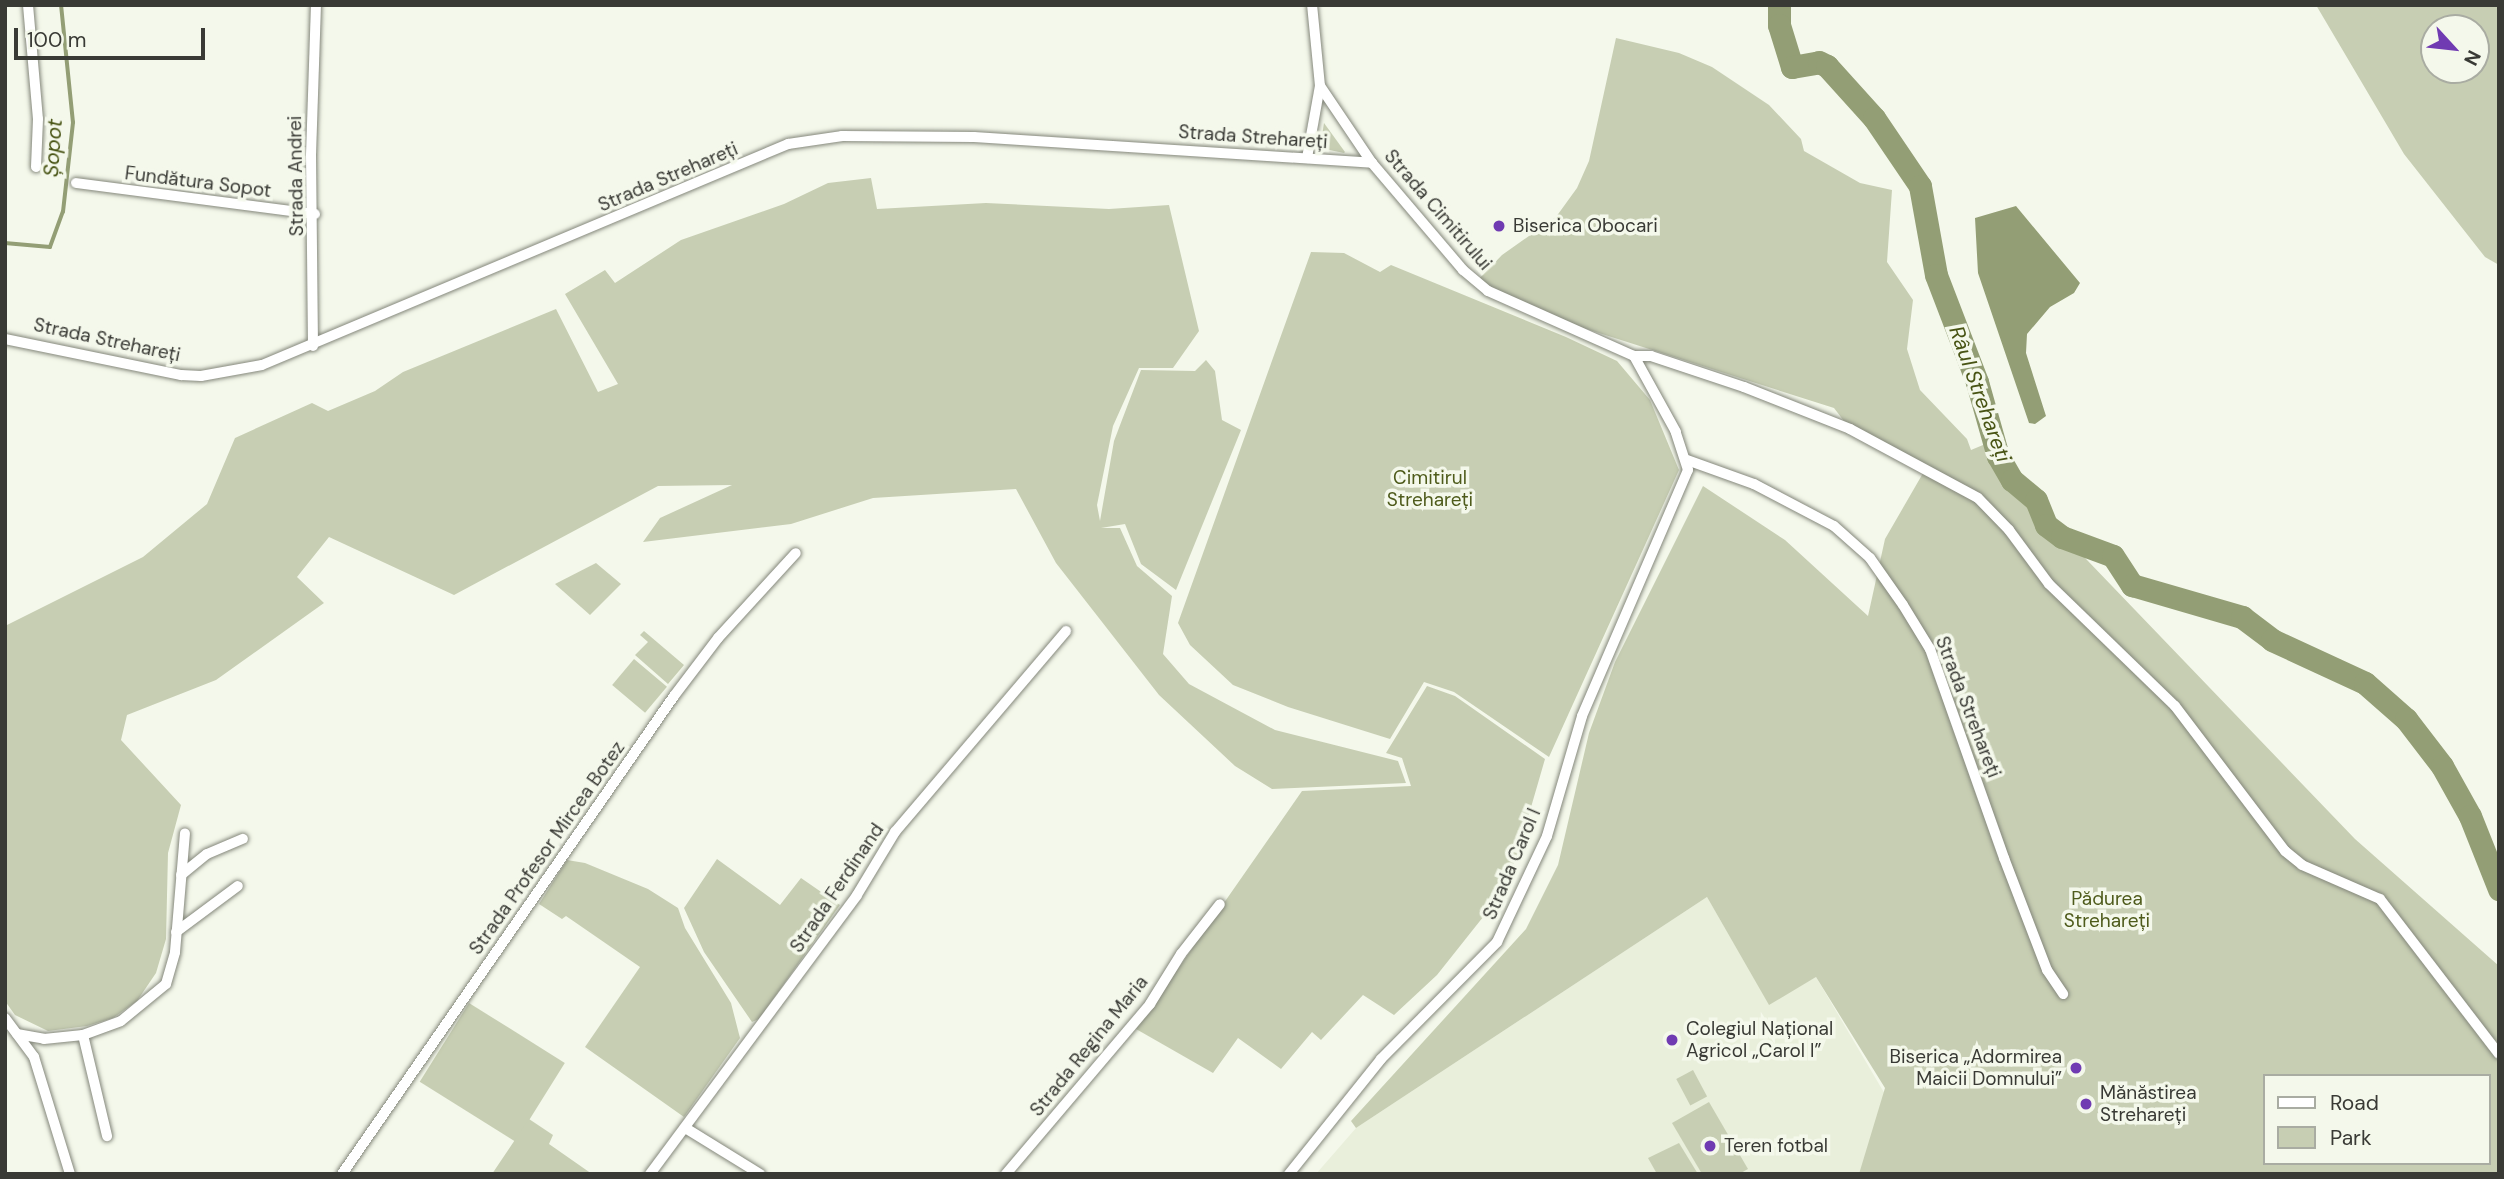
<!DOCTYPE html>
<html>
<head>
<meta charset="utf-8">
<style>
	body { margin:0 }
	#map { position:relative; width:2504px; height:1179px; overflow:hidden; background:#f4f8eb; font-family:"DM Sans",sans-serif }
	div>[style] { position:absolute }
	.built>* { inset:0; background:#e9efdb }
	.green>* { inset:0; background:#c7ceb3; transform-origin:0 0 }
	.water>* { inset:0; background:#939e75 }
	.stream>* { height:3.5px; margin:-1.75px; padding:0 1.75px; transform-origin:1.75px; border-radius:1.75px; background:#939e75 }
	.river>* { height:23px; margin:-11.5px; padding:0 11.5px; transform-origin:11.5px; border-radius:11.5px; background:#939e75 }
	.roads { filter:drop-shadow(0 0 2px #84877b) drop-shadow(0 0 2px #84877b) }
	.minor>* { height:10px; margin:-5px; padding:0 5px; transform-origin:5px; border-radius:5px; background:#fff }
	.dots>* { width:19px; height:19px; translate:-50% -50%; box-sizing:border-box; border:4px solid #f4f8eb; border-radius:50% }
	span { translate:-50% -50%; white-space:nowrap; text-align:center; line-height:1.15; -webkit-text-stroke:7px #f4f8eb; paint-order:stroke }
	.street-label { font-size:19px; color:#393a35 }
	.poi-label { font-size:19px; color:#393a35 }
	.left { translate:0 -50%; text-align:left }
	.right { translate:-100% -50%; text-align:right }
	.park-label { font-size:19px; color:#4e5b1b }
	.water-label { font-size:21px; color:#475313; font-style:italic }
	.frame { position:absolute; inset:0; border:7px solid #393a35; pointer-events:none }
	.legend { position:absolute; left:2263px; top:1074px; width:228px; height:91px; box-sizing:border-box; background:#f4f8eb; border:2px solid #a9aca2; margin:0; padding:9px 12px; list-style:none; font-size:21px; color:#393a35 }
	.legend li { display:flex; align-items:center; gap:14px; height:35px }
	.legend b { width:35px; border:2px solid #a9aca2 }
	.north { position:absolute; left:2420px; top:14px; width:70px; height:70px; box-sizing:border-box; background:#f4f8eb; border:2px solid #a9aca2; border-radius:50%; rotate:117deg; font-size:19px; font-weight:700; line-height:28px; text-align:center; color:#393a35 }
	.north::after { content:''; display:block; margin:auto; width:24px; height:32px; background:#703bb2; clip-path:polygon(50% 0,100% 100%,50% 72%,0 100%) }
	.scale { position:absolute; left:14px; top:28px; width:191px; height:32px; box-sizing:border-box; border:4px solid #393a35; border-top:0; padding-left:9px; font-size:21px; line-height:24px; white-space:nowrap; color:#393a35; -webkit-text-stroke:5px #f4f8eb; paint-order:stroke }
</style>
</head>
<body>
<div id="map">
	<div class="built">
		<div style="clip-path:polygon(1707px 897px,1769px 1004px,1816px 977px,1932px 1174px,1316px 1174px,1356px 1128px)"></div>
	</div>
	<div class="green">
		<div style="clip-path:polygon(evenodd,2316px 5px,2499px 5px,2499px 265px,2485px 257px,2404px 154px,2316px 5px,2434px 28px,2476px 28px,2476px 70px,2434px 70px,2434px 28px)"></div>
		<div style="clip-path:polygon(evenodd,1616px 38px,1679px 53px,1712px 67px,1769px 105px,1801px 139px,1804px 151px,1860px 183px,1892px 190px,1887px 262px,1913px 300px,1907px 349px,1920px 390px,1967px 439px,1971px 450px,1995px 440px,2039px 510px,2355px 839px,2499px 966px,2499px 1174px,1859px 1174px,1885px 1088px,1816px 977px,1769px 1005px,1707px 897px,1356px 1128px,1351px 1121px,1526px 929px,1558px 865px,1589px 733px,1615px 662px,1703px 486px,1785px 540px,1868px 616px,1885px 539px,1926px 468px,1850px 429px,1834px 408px,1552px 318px,1476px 282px,1502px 255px,1556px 217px,1577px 188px,1589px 161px,1616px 38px,2264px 1076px,2488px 1076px,2488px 1163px,2264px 1163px,2264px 1076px)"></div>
		<div style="clip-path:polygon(1324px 123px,1345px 152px,1344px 153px,1320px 148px)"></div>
		<div style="clip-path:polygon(871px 178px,877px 209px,986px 203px,1109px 209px,1169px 205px,1199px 331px,1173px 368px,1139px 368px,1113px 426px,1097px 505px,1100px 521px,1114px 441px,1141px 370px,1195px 371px,1206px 360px,1215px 371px,1222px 420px,1241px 430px,1176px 590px,1141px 564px,1125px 524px,1101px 528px,1120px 528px,1137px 566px,1172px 596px,1163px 654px,1189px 684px,1275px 730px,1398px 761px,1406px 783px,1272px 789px,1235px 766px,1159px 695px,1056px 563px,1016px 489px,873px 498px,791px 524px,643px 542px,660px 518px,732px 485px,658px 486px,454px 595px,329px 537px,297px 577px,324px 603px,216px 680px,127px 715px,121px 740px,181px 805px,168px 853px,166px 939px,156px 973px,137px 1001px,113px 1018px,87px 1026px,48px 1031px,15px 1015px,5px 1001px,5px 626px,143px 557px,207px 504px,235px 438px,312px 403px,328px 411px,375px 391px,403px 372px,556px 309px,598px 392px,618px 384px,565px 294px,605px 270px,615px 283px,681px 240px,784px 204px,828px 183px)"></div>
		<div style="clip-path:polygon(1311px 252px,1344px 253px,1380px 272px,1391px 265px,1566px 337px,1617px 361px,1650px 400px,1679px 470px,1549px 757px,1454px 692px,1424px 682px,1390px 739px,1288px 707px,1233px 685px,1190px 645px,1178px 623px)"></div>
		<div style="clip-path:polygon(596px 563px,621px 584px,590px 615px,555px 584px)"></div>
		<div style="clip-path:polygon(644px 631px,684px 665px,668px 684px,635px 655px,648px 642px,640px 635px)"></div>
		<div style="left:634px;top:659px;width:43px;height:34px;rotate:40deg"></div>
		<div style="clip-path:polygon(1427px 686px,1455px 696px,1545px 759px,1516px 859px,1491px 907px,1437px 975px,1394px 1015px,1363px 995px,1321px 1040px,1312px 1032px,1281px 1069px,1238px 1038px,1213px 1073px,1136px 1029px,1302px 791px,1411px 786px,1402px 758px,1386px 753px)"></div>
		<div style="clip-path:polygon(717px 859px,780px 905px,801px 878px,840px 905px,759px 1019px,752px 1022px,704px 952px,684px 908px)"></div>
		<div style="clip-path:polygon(567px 860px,585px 863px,648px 889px,678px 908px,685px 928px,731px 1003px,740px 1038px,684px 1117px,585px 1047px,640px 967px,566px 916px,562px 919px,539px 904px)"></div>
		<div style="left:469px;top:1003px;width:113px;height:93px;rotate:32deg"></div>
		<div style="left:1693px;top:1070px;width:30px;height:19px;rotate:62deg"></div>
		<div style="clip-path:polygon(1709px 1102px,1748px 1169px,1739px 1174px,1702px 1174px,1672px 1123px)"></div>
		<div style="clip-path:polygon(529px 1119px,553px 1135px,549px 1144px,592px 1174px,492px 1174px)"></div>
		<div style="clip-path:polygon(1679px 1143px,1698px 1174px,1657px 1174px,1648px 1158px)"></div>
	</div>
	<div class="water">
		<div style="clip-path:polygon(2016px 206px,2080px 283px,2074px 293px,2050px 307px,2027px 334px,2026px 353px,2046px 416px,2035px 424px,2029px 423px,1978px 273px,1975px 218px)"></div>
	</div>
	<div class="stream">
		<div style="left:5px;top:243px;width:45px;rotate:5.1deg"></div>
		<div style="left:50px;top:247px;width:37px;rotate:-70deg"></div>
		<div style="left:63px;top:212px;width:90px;rotate:-83.6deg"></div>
		<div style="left:73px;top:123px;width:119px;rotate:-95.8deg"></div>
	</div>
	<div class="river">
		<div style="left:1779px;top:5px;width:20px;rotate:90deg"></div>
		<div style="left:1779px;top:25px;width:44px;rotate:72.8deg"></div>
		<div style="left:1792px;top:67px;width:27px;rotate:-10deg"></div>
		<div style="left:1819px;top:62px;width:9px;rotate:27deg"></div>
		<div style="left:1827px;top:66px;width:70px;rotate:47.9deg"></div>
		<div style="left:1874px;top:118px;width:82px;rotate:55.9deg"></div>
		<div style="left:1920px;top:186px;width:90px;rotate:79.8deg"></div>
		<div style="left:1936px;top:275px;width:115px;rotate:69deg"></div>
		<div style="left:1977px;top:382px;width:77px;rotate:74.2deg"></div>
		<div style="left:1998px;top:456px;width:28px;rotate:60deg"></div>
		<div style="left:2012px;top:480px;width:31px;rotate:40deg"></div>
		<div style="left:2036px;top:500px;width:27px;rotate:68deg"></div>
		<div style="left:2046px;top:525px;width:20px;rotate:37deg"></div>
		<div style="left:2062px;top:537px;width:54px;rotate:20.4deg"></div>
		<div style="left:2113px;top:556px;width:35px;rotate:57deg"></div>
		<div style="left:2132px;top:585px;width:115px;rotate:16.2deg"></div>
		<div style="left:2242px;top:617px;width:38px;rotate:37deg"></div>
		<div style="left:2272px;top:640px;width:102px;rotate:24.8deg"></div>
		<div style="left:2365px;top:683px;width:55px;rotate:41.3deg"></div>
		<div style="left:2406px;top:719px;width:59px;rotate:52.5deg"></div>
		<div style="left:2442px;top:766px;width:57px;rotate:60.8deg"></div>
		<div style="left:2470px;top:816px;width:79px;rotate:68.3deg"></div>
	</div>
	<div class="roads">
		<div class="minor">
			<div style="left:28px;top:5px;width:114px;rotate:85deg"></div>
			<div style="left:38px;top:119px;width:48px;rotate:92.4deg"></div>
			<div style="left:1307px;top:158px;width:73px;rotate:-79.8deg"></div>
			<div style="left:76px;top:183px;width:241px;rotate:7.4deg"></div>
			<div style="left:5px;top:339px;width:180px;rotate:11.6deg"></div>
			<div style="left:181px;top:375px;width:20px;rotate:3deg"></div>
			<div style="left:201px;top:376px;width:62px;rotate:-10.2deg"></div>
			<div style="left:262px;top:365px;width:571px;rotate:-22.79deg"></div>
			<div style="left:788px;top:144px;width:55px;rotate:-8.4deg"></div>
			<div style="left:842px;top:136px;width:132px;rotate:0.4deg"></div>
			<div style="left:974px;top:137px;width:399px;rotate:3.7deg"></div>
			<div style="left:313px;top:346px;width:191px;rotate:-90.6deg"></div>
			<div style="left:311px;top:155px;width:150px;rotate:-88.1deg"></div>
			<div style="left:1634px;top:356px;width:17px"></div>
			<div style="left:1651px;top:356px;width:98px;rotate:18.4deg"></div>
			<div style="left:1744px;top:387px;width:114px;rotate:21.6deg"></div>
			<div style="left:1850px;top:429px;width:145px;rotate:28.3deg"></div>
			<div style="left:1978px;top:498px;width:45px;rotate:45.9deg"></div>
			<div style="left:2009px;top:530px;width:67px;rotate:53.5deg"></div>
			<div style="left:2049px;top:584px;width:175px;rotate:44.1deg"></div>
			<div style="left:2175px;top:706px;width:182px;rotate:52.8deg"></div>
			<div style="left:2285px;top:851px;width:22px;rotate:39deg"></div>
			<div style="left:2302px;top:865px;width:85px;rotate:23.6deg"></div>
			<div style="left:2380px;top:899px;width:195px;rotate:52.5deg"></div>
			<div style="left:1687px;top:460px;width:71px;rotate:19.7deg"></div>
			<div style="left:1754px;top:484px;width:90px;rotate:27.7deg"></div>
			<div style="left:1834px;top:526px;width:48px;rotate:41.6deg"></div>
			<div style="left:1870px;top:558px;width:57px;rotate:54.9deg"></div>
			<div style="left:1903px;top:605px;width:52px;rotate:58.5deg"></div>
			<div style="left:1930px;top:649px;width:222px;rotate:70.5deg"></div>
			<div style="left:2004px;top:858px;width:120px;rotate:69deg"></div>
			<div style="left:2047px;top:970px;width:29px;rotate:56deg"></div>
			<div style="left:181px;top:875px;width:33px;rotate:-39deg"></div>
			<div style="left:207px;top:854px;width:39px;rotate:-23deg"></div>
			<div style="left:176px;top:932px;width:77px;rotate:-36.6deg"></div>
			<div style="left:5px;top:1018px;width:49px;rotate:53.4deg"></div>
			<div style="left:34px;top:1057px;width:122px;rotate:72.9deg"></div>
			<div style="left:17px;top:1034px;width:27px;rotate:10deg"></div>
			<div style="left:44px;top:1039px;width:39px;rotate:-6deg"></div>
			<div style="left:83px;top:1035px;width:40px;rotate:-20.2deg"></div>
			<div style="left:121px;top:1021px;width:58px;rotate:-39.4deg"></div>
			<div style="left:166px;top:984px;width:33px;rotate:-74deg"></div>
			<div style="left:175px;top:952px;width:119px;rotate:-85.2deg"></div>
			<div style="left:83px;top:1035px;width:104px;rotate:76.6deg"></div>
			<div style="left:687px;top:1129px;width:86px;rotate:31.7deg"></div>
			<div style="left:342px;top:1174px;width:582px;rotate:-55.22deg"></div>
			<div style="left:674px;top:696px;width:73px;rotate:-52.8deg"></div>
			<div style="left:718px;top:638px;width:115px;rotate:-47.5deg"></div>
			<div style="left:650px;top:1174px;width:347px;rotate:-53.4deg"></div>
			<div style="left:857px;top:895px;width:74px;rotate:-58.9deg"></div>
			<div style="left:895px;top:832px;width:264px;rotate:-49.6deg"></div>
			<div style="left:1006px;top:1174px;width:223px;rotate:-49.7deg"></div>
			<div style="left:1150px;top:1004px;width:59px;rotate:-58.2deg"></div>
			<div style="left:1181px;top:954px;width:63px;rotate:-52deg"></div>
			<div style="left:1289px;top:1174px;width:147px;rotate:-51.3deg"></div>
			<div style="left:1381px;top:1059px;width:165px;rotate:-45.2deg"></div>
			<div style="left:1497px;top:942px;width:117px;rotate:-64.7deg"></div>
			<div style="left:1547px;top:836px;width:125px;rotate:-73.7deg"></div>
			<div style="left:1582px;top:716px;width:268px;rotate:-66.7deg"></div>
			<div style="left:1688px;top:470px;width:40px;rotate:-108deg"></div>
			<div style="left:1676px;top:432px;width:87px;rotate:-118.9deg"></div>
			<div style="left:1634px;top:356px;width:160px;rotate:-156deg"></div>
			<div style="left:1488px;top:291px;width:33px;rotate:-140deg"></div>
			<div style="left:1463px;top:270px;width:140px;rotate:-130.4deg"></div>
			<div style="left:1372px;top:163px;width:93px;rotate:-124deg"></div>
			<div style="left:1320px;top:86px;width:81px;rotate:-95.6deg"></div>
		</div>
	</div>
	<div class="dots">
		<div style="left:1499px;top:226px;background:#703bb2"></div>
		<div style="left:1672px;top:1040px;background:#703bb2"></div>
		<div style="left:2076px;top:1068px;background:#703bb2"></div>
		<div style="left:2086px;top:1104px;background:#703bb2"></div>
		<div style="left:1710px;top:1146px;background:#703bb2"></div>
	</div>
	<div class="street-label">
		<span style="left:1253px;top:137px;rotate:4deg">Strada Strehareți</span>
		<span style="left:296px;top:176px;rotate:-91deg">Strada Andrei</span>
		<span style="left:668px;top:177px;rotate:-23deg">Strada Strehareți</span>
		<span style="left:198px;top:182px;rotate:7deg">Fundătura Sopot</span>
		<span style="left:1438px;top:210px;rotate:49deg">Strada Cimitirului</span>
		<span style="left:107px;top:340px;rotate:12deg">Strada Strehareți</span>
		<span style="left:1968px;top:707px;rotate:69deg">Strada Strehareți</span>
		<span style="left:547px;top:848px;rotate:-55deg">Strada Profesor Mircea Botez</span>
		<span style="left:1512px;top:864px;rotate:-67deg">Strada Carol I</span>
		<span style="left:837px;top:888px;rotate:-56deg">Strada Ferdinand</span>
		<span style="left:1089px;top:1046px;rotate:-51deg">Strada Regina Maria</span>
	</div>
	<div class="poi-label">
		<span class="left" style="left:1513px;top:226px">Biserica Obocari</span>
		<span class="left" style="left:1686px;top:1040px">Colegiul Național<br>Agricol „Carol I”</span>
		<span class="right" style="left:2062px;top:1068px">Biserica „Adormirea<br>Maicii Domnului”</span>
		<span class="left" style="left:2100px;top:1104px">Mănăstirea<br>Strehareți</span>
		<span class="left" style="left:1724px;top:1146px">Teren fotbal</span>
	</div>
	<div class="park-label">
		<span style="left:1430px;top:489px">Cimitirul<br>Strehareți</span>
		<span style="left:2107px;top:910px">Pădurea<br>Strehareți</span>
	</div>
	<div class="water-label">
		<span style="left:53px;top:148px;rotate:-86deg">Șopot</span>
		<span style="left:1980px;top:394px;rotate:70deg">Râul Strehareți</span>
	</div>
	<div class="frame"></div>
	<ul class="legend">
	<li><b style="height:9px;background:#fff"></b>Road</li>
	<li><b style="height:19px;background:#c7ceb3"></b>Park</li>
	</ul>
	<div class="north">N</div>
	<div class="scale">100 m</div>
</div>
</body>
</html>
